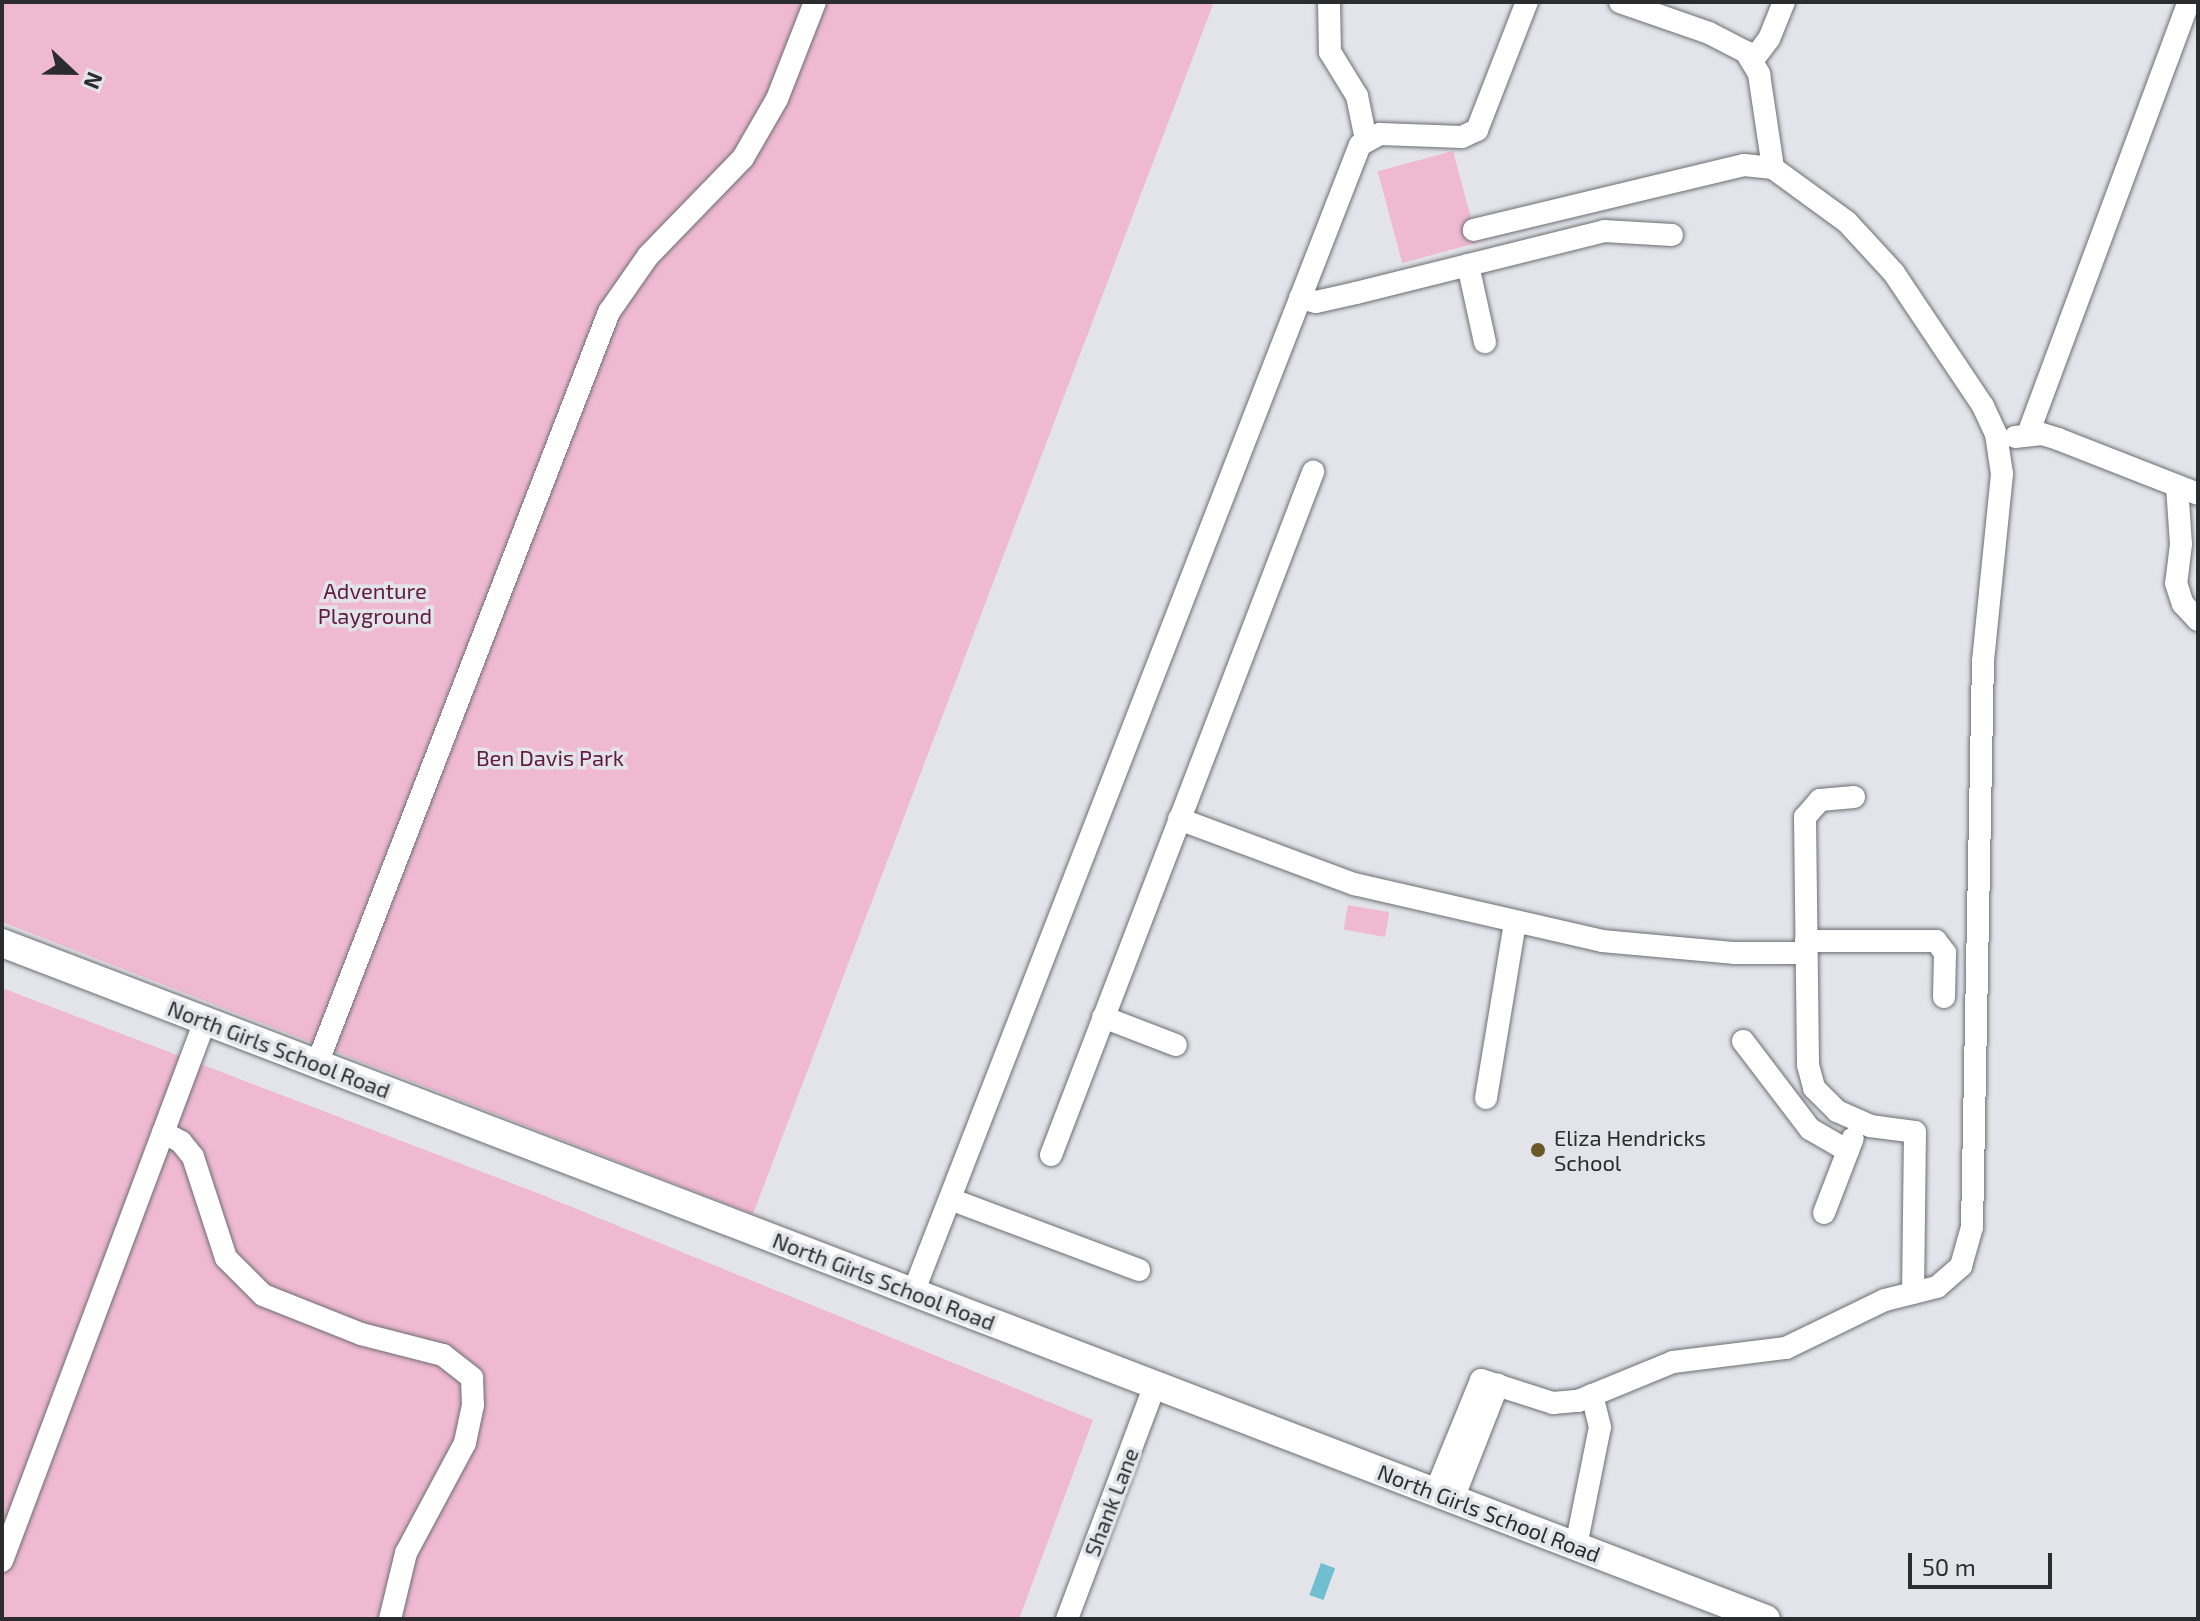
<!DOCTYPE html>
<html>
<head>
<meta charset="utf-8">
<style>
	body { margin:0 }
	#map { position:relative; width:2200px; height:1621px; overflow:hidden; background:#e3e3ea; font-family:"Exo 2",sans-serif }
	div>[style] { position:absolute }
	.green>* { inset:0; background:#f0b9d2; transform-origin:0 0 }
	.water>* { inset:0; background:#71bed0; transform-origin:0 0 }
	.roads { filter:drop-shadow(0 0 2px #6d6e73) drop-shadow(0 0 2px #6d6e73) }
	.minor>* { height:22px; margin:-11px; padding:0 11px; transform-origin:11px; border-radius:11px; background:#fff }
	.major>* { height:28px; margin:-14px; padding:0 14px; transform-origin:14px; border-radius:14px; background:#fff }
	.dots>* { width:22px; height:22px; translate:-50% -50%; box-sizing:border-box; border:4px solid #e3e3ea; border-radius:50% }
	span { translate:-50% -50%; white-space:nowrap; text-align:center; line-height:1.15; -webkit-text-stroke:7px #e3e3ea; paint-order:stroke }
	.park-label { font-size:22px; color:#611a42 }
	.street-label { font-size:22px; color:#2b2c2e }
	.poi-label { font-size:22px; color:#2b2c2e }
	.left { translate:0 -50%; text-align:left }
	.frame { position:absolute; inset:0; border:4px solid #2b2c2e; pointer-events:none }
	.north { position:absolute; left:32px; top:32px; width:80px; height:80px; -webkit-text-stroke:6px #e3e3ea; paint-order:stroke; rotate:112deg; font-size:22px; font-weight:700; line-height:32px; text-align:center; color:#2b2c2e }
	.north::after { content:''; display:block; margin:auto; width:28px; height:36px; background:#2b2c2e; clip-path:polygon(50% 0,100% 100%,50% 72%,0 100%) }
	.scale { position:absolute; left:1908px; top:1553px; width:144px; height:36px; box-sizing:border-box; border:4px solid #2b2c2e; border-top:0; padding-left:10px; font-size:24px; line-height:28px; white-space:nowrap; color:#2b2c2e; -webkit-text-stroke:6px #e3e3ea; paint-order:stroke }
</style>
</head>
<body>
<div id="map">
	<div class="green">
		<div style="clip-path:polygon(2px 2px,1214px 2px,753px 1214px,2px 922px)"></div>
		<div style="left:1453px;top:151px;width:95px;height:78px;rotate:75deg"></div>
		<div style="left:1348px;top:905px;width:42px;height:25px;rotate:10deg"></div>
		<div style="clip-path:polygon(2px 988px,540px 1194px,1093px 1420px,1019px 1619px,2px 1619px)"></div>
	</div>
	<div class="water">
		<div style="left:1321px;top:1563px;width:15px;height:34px;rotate:20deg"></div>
	</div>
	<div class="roads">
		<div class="minor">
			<div style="left:1329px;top:2px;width:50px;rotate:88.9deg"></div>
			<div style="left:1330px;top:52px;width:52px;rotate:58.5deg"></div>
			<div style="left:1357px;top:96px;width:45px;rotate:78.4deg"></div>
			<div style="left:1620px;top:2px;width:94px;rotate:19.2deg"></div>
			<div style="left:1709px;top:33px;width:42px;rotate:27.2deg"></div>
			<div style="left:1746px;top:52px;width:26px;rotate:59deg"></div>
			<div style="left:1759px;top:74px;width:95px;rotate:81.5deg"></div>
			<div style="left:1753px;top:60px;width:26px;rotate:-53deg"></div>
			<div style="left:1769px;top:39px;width:40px;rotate:-68deg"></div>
			<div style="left:1468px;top:265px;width:79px;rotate:77.6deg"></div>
			<div style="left:1300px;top:298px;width:16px;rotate:14deg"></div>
			<div style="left:1316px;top:302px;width:41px;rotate:-12.7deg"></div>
			<div style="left:1356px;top:293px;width:256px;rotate:-14deg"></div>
			<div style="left:1604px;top:231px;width:68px;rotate:3.4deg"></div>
			<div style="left:2028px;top:434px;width:461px;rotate:-69.6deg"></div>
			<div style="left:2015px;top:437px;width:27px;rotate:-6deg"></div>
			<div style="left:2042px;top:434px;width:17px;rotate:17deg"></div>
			<div style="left:2058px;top:439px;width:150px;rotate:21.4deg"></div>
			<div style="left:2177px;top:486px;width:58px;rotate:86.1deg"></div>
			<div style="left:2181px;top:544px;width:39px;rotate:97deg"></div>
			<div style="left:2176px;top:583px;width:22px;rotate:72deg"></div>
			<div style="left:2183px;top:604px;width:22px;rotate:47deg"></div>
			<div style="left:1854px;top:797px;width:34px;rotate:175deg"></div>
			<div style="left:1820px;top:800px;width:23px;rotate:131deg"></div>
			<div style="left:1805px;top:817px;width:248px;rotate:89.3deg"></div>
			<div style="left:1808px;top:1065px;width:24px;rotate:75deg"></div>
			<div style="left:1814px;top:1088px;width:33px;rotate:45deg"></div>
			<div style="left:1837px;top:1111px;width:36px;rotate:24deg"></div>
			<div style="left:1870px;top:1126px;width:45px;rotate:7.6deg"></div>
			<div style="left:1915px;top:1132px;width:161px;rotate:90.7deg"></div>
			<div style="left:1179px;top:819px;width:187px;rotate:20.4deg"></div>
			<div style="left:1354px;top:884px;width:254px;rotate:12.9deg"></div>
			<div style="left:1602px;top:941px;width:134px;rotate:5.2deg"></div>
			<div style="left:1735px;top:953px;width:71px"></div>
			<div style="left:1806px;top:941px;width:130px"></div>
			<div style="left:1936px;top:941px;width:15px;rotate:53deg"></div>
			<div style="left:1945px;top:953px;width:44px;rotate:91.3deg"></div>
			<div style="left:1103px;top:1017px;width:78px;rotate:21deg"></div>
			<div style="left:1743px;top:1041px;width:111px;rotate:52.7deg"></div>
			<div style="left:1810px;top:1129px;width:44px;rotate:30.1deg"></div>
			<div style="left:317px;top:1064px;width:807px;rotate:-68.78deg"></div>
			<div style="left:609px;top:312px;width:68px;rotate:-55.1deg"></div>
			<div style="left:648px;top:256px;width:136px;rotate:-45.9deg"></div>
			<div style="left:743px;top:158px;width:68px;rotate:-60deg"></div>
			<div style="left:777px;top:99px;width:104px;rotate:-68.6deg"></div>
			<div style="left:1486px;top:1098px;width:178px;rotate:-80.6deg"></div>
			<div style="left:163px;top:1132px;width:21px;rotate:29deg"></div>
			<div style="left:181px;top:1142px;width:19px;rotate:51deg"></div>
			<div style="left:193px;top:1157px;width:106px;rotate:71.9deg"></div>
			<div style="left:226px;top:1258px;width:52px;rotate:45deg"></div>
			<div style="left:263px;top:1295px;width:105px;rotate:21.7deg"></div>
			<div style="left:361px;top:1334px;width:85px;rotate:14.4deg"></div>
			<div style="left:443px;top:1355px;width:37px;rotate:38deg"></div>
			<div style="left:472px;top:1378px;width:27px;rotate:88deg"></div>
			<div style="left:473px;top:1405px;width:39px;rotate:102deg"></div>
			<div style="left:465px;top:1443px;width:125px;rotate:118.2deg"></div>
			<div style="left:406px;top:1553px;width:68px;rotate:103.6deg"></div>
			<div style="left:1051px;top:1155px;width:732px;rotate:-69.01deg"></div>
			<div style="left:950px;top:1199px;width:202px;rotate:20.6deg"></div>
			<div style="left:1824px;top:1213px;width:80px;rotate:-68.9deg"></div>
			<div style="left:913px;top:1293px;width:1232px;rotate:-68.73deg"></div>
			<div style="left:1360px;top:145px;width:23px;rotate:-29deg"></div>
			<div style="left:1380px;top:134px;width:82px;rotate:2.1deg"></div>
			<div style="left:1462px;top:137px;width:17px;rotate:-25deg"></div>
			<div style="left:1477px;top:130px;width:137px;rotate:-68.7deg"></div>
			<div style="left:1435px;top:1493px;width:122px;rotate:-67.8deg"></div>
			<div style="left:1481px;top:1380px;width:76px;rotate:17.7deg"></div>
			<div style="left:1553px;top:1403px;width:25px;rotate:-5deg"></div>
			<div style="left:1578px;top:1401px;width:103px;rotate:-22.3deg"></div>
			<div style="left:1673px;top:1362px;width:114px;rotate:-7.1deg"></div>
			<div style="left:1786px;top:1348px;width:110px;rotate:-25.9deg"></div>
			<div style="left:1885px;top:1300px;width:54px;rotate:-14deg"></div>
			<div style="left:1937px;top:1287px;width:32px;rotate:-41deg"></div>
			<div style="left:1961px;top:1266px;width:41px;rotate:-74.2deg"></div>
			<div style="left:1972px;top:1227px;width:566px;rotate:-88.89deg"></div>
			<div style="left:1983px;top:661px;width:188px;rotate:-84.2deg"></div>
			<div style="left:2002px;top:474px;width:40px;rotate:-98.5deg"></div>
			<div style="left:1996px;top:434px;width:31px;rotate:-115deg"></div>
			<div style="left:1983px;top:406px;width:160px;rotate:-123.8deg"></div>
			<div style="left:1894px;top:273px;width:69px;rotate:-132.7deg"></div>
			<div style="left:1847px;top:222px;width:92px;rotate:-143.9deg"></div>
			<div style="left:1773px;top:168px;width:29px;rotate:-174deg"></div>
			<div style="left:1744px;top:165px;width:278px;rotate:166.5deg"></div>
			<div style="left:1453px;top:1499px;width:123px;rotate:-68.6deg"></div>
			<div style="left:1576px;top:1546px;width:121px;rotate:-78.6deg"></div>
			<div style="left:1600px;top:1427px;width:33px;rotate:-104deg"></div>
			<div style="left:2px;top:1561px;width:577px;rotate:-69.4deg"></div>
			<div style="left:1067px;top:1619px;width:250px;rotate:-69.4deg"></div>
		</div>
		<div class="major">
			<div style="left:2px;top:943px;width:1889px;rotate:20.97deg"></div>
		</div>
	</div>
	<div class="dots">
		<div style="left:1538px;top:1150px;background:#6a5927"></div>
	</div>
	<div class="park-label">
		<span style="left:375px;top:603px">Adventure<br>Playground</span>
		<span style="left:550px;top:758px">Ben Davis Park</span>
	</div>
	<div class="street-label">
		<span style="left:279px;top:1049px;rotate:21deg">North Girls School Road</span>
		<span style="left:884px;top:1281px;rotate:21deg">North Girls School Road</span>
		<span style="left:1111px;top:1502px;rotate:-69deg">Shank Lane</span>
		<span style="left:1489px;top:1513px;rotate:21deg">North Girls School Road</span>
	</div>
	<div class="poi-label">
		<span class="left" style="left:1554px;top:1150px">Eliza Hendricks<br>School</span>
	</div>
	<div class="frame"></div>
	<div class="north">N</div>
	<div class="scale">50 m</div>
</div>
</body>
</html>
